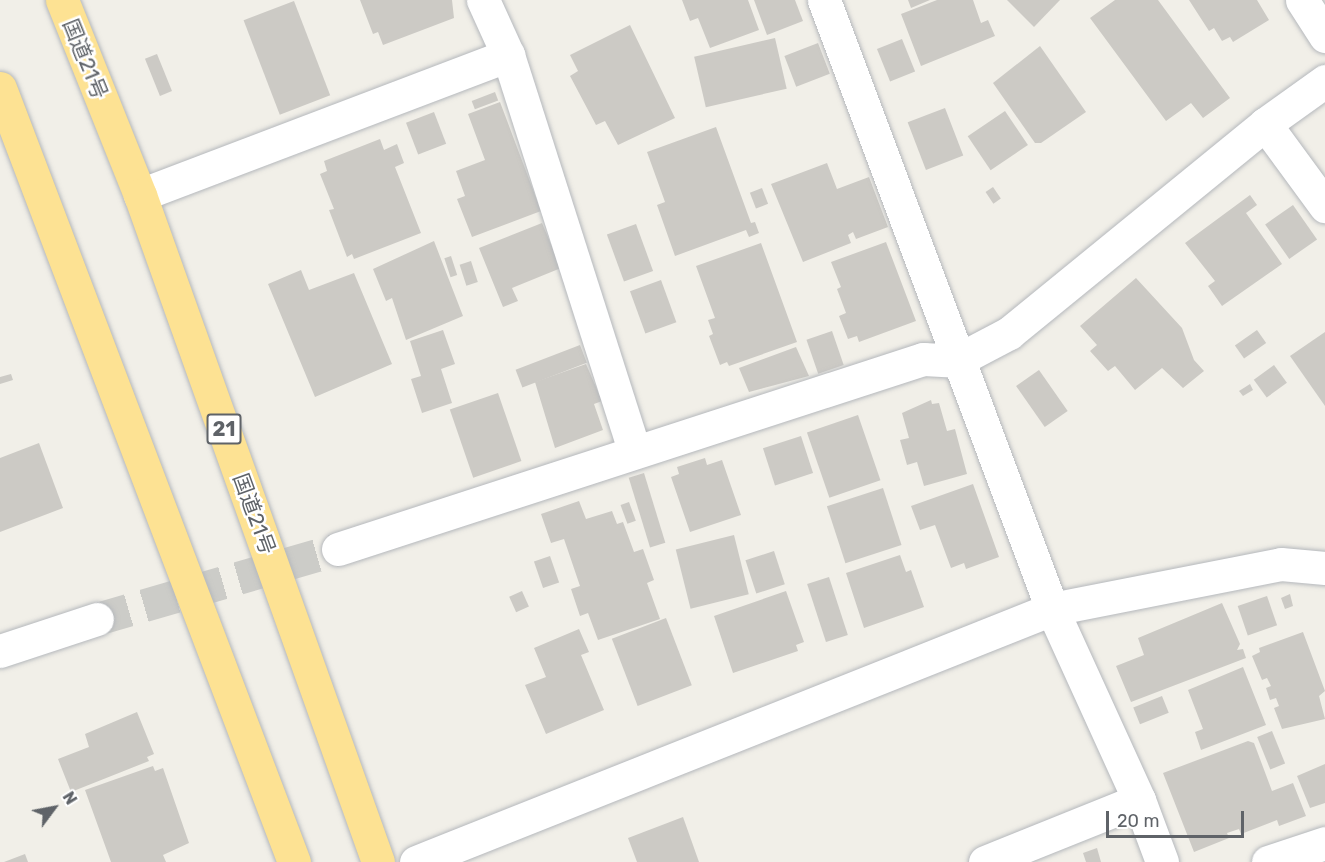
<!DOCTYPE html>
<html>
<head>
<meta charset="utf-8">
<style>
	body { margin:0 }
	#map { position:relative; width:1325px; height:862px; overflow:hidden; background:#f1efe8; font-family:Rubik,"Noto Sans JP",sans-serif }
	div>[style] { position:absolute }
	.building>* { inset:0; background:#cccac5; transform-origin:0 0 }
	.street-tunnel>* { height:33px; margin-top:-16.5px; transform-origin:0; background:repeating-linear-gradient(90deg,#ccccc8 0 33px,transparent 0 49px) }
	.roads { filter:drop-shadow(0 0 2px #b5b8bc) drop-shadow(0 0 2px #b5b8bc) }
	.street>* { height:33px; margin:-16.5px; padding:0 16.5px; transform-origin:16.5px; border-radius:16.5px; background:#fff }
	.secondary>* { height:33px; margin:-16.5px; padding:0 16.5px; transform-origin:16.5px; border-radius:16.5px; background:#fff }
	.highway>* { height:33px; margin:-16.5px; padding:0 16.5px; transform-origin:16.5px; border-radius:16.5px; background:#fde293 }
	span { translate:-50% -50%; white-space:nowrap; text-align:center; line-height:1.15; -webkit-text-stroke:5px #fff; paint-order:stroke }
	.shield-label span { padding:2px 4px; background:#fff; border:2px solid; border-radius:4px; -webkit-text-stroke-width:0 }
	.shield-label { font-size:20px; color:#5f6368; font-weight:700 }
	.street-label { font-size:21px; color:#5f6368 }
	.north { position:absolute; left:24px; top:778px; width:60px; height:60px; -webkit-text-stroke:4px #fff; paint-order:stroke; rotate:58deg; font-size:16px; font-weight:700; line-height:24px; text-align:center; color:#5f6368 }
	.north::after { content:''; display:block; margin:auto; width:21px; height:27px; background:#5f6368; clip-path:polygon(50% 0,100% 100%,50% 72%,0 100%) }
	.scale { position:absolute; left:1106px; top:811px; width:138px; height:27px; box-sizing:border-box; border:3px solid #5f6368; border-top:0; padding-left:8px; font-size:18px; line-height:21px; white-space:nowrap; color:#5f6368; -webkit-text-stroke:4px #fff; paint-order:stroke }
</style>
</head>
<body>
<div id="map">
	<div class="building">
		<div style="clip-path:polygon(360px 0,452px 0,454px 18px,383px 45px,378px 32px,373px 34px)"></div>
		<div style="clip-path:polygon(682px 0,748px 0,759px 30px,710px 48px,698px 18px,690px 21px)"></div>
		<div style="clip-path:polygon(754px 0,795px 0,803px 21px,767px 35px)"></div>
		<div style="clip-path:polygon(908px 0,930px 0,911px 8px)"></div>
		<div style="clip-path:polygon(937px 0,973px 0,981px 23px,988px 20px,995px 36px,921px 66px,901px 14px)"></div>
		<div style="clip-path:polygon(1007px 0,1060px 0,1034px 27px)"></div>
		<div style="clip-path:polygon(1115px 0,1158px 0,1230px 98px,1203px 118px,1191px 103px,1166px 121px,1090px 18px)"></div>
		<div style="clip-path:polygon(1189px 0,1257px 0,1269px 20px,1233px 42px,1230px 37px,1222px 41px,1214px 28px,1209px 31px)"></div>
		<div style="left:294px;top:1px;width:101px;height:54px;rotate:69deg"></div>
		<div style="clip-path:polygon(630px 25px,675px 118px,618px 145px,605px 121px,596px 125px,570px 76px,578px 71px,570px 55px)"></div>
		<div style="left:775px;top:38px;width:52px;height:83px;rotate:77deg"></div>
		<div style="left:902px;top:39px;width:35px;height:27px;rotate:68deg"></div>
		<div style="left:818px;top:43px;width:33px;height:36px;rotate:69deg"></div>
		<div style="clip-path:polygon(1040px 46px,1086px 112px,1041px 143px,1035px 143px,993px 83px)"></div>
		<div style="left:157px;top:54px;width:40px;height:13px;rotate:68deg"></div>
		<div style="left:495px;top:92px;width:9px;height:25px;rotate:69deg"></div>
		<div style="clip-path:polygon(500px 102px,541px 211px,472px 237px,457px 199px,465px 196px,456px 171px,485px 160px,468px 114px)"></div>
		<div style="left:945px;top:108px;width:51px;height:40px;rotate:69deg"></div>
		<div style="left:1005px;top:111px;width:41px;height:45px;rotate:56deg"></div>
		<div style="left:434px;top:112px;width:34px;height:30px;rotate:69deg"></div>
		<div style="clip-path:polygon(716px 127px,751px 223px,755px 222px,759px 233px,749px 237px,746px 230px,675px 256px,657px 205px,665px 202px,647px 152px)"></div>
		<div style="clip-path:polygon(380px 139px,384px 150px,397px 144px,404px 163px,395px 167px,421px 233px,354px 259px,352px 254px,347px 257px,329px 210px,334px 209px,320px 174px,327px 171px,324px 161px)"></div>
		<div style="clip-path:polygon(827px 163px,837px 189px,869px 177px,888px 227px,856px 239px,853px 232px,848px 235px,851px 243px,803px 262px,771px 184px)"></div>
		<div style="left:993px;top:187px;width:14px;height:9px;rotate:56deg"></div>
		<div style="left:762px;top:188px;width:17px;height:13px;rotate:69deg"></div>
		<div style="clip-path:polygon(1250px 195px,1257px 205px,1246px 213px,1282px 264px,1222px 306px,1208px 286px,1215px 281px,1185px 243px)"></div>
		<div style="left:1293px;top:205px;width:42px;height:34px;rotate:55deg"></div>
		<div style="clip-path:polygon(542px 223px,561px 268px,512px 288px,518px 301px,503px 307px,479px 248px)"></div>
		<div style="left:636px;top:224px;width:50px;height:31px;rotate:70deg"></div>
		<div style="clip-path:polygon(434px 241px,463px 316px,406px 340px,392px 298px,386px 301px,373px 269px)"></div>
		<div style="clip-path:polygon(886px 242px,916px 321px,859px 342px,857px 336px,848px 339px,839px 316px,846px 313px,837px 289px,841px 287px,831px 262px)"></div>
		<div style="clip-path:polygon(761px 243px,797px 342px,729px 366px,727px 362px,720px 365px,709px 336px,713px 334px,708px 320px,715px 318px,696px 266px)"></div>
		<div style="left:451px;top:256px;width:20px;height:7px;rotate:72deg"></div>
		<div style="left:471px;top:261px;width:22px;height:12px;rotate:72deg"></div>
		<div style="clip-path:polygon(301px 270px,309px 290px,354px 273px,392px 364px,315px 397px,268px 284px)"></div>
		<div style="clip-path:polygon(1136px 278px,1182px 328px,1194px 360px,1204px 371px,1183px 388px,1162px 368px,1135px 390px,1115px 366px,1108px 371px,1090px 351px,1097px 345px,1080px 326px)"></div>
		<div style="left:661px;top:280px;width:45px;height:33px;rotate:70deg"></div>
		<div style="clip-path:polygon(443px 330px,455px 364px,441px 369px,452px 403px,422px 413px,411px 379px,421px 376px,410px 341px)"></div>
		<div style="left:1257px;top:330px;width:16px;height:27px;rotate:55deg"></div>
		<div style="left:832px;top:331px;width:36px;height:27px;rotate:71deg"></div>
		<div style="clip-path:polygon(1325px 332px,1325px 406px,1290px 356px)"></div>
		<div style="left:580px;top:345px;width:19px;height:69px;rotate:69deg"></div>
		<div style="clip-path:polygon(796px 347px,809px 376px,749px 392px,739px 368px)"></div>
		<div style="clip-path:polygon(586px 364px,602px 401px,594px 404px,603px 430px,555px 448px,535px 382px)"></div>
		<div style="left:1274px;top:365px;width:22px;height:25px;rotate:54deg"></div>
		<div style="left:1039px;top:370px;width:50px;height:28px;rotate:55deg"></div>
		<div style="clip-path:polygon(11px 374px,13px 380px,0 384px,0 377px)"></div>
		<div style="clip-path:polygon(1250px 384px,1253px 390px,1243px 396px,1239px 391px)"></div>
		<div style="left:498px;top:393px;width:72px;height:51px;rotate:71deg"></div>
		<div style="clip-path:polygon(931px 400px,932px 404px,939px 403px,947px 431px,955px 429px,967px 474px,924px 486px,917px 462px,907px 465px,900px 440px,909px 438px,902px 413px)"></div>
		<div style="left:858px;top:415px;width:69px;height:54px;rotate:71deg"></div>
		<div style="left:801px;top:436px;width:39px;height:40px;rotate:72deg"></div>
		<div style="clip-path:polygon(39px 443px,63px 508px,0 532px,0 458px)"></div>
		<div style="clip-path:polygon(705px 458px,707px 465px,722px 460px,741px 515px,690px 532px,671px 477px,679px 474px,677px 467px)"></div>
		<div style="left:644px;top:473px;width:73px;height:16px;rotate:73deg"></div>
		<div style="clip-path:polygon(973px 484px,999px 557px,966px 569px,964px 563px,951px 568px,935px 525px,920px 530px,911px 506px)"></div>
		<div style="left:883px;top:488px;width:60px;height:59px;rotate:72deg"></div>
		<div style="clip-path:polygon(579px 501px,586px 519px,612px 511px,617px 524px,623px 522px,634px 552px,643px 549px,654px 580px,647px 583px,660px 619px,598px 640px,588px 613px,580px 616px,571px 589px,580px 586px,564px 539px,551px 543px,541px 514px)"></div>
		<div style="left:629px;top:502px;width:20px;height:9px;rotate:70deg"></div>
		<div style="left:734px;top:535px;width:61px;height:60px;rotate:76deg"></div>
		<div style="left:774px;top:551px;width:35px;height:30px;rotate:72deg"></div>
		<div style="clip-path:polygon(900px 555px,906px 572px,911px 570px,924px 607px,864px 628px,846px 573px)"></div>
		<div style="left:550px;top:556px;width:28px;height:17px;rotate:71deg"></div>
		<div style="left:829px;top:577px;width:61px;height:23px;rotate:72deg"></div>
		<div style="left:522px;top:591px;width:17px;height:14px;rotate:66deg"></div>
		<div style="clip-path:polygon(786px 591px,804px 642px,796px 645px,798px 651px,733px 673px,714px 616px)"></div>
		<div style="clip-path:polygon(1290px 594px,1293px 606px,1285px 609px,1281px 598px)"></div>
		<div style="left:1267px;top:596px;width:31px;height:31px;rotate:71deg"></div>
		<div style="clip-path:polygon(1222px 603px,1240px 644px,1237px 650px,1243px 649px,1246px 658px,1131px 702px,1116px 666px,1144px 655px,1138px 638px)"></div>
		<div style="left:666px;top:618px;width:72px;height:58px;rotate:69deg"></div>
		<div style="clip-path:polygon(579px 629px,589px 652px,581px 655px,604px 710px,546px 734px,525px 685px,546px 677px,534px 648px)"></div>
		<div style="clip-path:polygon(1303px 632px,1325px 691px,1319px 696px,1325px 719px,1282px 729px,1274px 708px,1279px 706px,1276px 698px,1270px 700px,1266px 688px,1271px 686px,1267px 678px,1262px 680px,1252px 656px,1260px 652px,1259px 648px)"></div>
		<div style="clip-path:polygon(1243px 667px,1266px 725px,1201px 750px,1195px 732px,1203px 729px,1188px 690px)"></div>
		<div style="left:1162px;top:696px;width:18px;height:31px;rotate:68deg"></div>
		<div style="clip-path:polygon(137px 712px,154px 754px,147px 757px,149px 761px,71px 792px,58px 759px,89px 747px,85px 734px)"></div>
		<div style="left:1272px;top:731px;width:35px;height:16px;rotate:68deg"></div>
		<div style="clip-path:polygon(1248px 741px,1254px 743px,1272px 791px,1293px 783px,1306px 816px,1279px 826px,1277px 820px,1241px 834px,1239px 829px,1227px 833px,1229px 838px,1194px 852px,1163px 773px)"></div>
		<div style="clip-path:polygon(1325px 764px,1325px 803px,1310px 808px,1297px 776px)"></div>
		<div style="clip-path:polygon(153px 766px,155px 771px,163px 768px,189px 843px,163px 855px,166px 862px,111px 862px,85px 790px)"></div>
		<div style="clip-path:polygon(683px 817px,699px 862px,637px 862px,628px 838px)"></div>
		<div style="clip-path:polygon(1097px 848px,1101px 862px,1086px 862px,1083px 853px)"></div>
		<div style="clip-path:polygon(25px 854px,28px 862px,4px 862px)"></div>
	</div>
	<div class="street-tunnel">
		<div style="left:97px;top:619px;width:251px;rotate:-16.2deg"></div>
	</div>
	<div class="roads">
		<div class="street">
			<div style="left:483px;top:0;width:60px;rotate:65.6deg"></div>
			<div style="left:508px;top:55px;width:416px;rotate:72.3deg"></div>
			<div style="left:824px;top:0;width:650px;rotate:69.47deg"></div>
			<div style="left:1052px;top:609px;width:210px;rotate:65.5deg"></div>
			<div style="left:1139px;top:800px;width:66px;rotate:69.6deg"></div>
			<div style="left:1302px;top:0;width:43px;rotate:57.4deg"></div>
			<div style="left:1265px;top:124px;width:102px;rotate:53.8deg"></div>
			<div style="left:140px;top:195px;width:394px;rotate:-20.8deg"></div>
			<div style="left:338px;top:549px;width:615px;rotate:-17.99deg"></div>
			<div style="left:923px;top:359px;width:33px;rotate:3deg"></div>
			<div style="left:956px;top:361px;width:60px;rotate:-27.8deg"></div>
			<div style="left:1009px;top:333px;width:330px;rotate:-39.2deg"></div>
			<div style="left:1265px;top:124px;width:74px;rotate:-35.6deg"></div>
			<div style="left:0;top:651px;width:102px;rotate:-18.3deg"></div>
			<div style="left:985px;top:862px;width:166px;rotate:-21.9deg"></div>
			<div style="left:1268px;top:862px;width:60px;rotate:-18.4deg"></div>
		</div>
		<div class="secondary">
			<div style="left:416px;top:862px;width:684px;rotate:-21.69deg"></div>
			<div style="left:1052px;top:609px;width:233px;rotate:-11.1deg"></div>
			<div style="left:1281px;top:564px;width:44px;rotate:5.2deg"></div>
		</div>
		<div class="highway">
			<div style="left:62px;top:0;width:210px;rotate:68.2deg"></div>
			<div style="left:140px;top:195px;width:708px;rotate:70.36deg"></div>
			<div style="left:0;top:88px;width:828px;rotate:69.2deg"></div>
		</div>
	</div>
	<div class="shield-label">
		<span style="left:224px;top:429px">21</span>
	</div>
	<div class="street-label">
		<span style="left:85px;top:59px;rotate:68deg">国道21号</span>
		<span style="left:254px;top:514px;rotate:70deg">国道21号</span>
	</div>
	<div class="north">N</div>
	<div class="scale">20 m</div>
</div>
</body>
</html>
